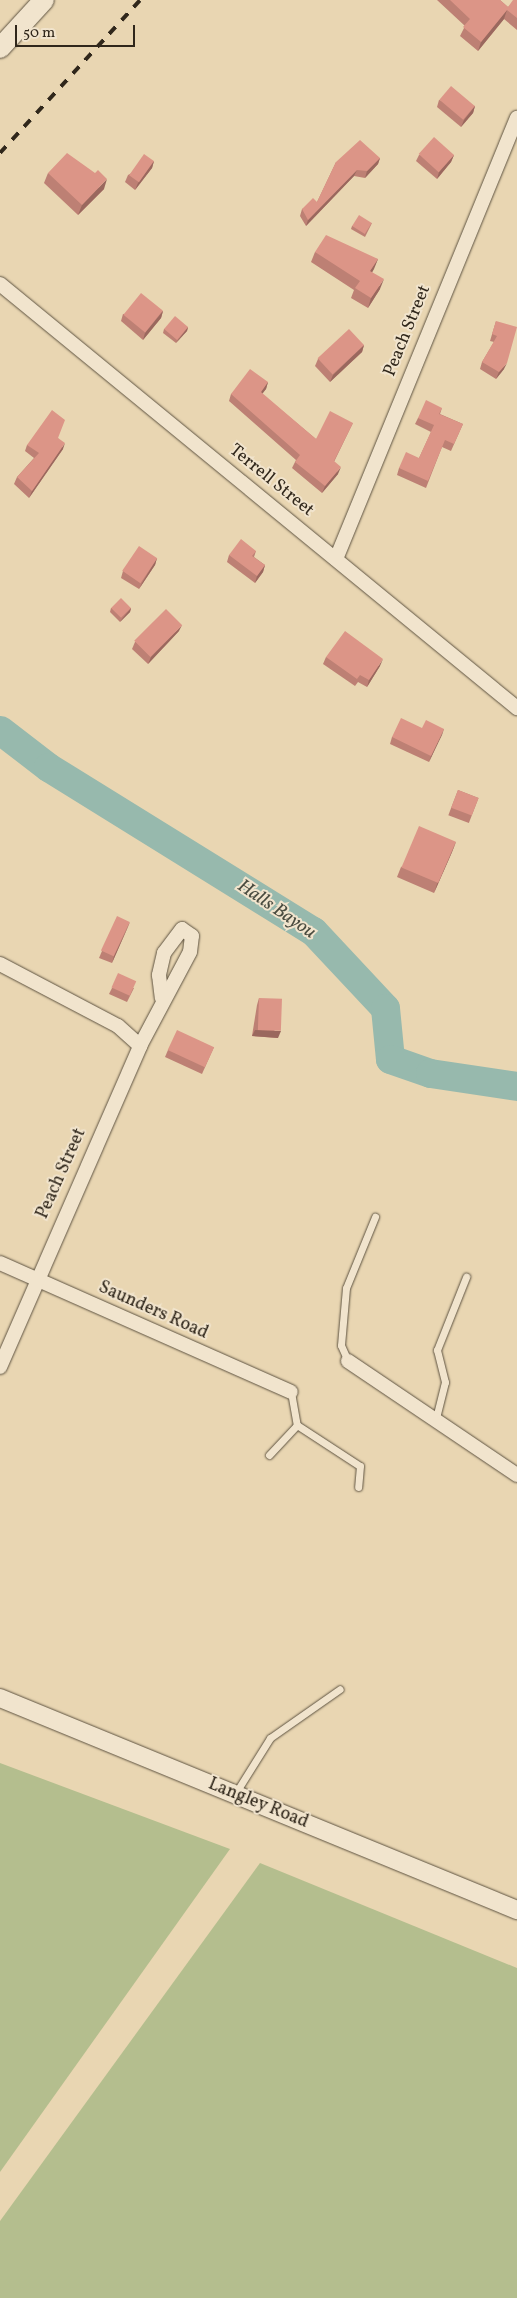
<!DOCTYPE html>
<html>
<head>
<meta charset="utf-8">
<style>
	body { margin:0 }
	#map { position:relative; width:517px; height:2298px; overflow:hidden; background:#e9d6b2; font-family:Vollkorn,serif }
	div>[style] { position:absolute }
	.green>* { inset:0; background:#b4be8e }
	.river>* { height:29px; margin:-14.5px; padding:0 14.5px; transform-origin:14.5px; border-radius:14.5px; background:#97b9ad }
	.roads { filter:drop-shadow(0 0 1px #5e5341) drop-shadow(0 0 1px #5e5341) }
	.service>* { height:7px; margin:-3.5px; padding:0 3.5px; transform-origin:3.5px; border-radius:3.5px; background:#f1e4cd }
	.minor>* { height:14px; margin:-7px; padding:0 7px; transform-origin:7px; border-radius:7px; background:#f1e4cd }
	.tertiary>* { height:18px; margin:-9px; padding:0 9px; transform-origin:9px; border-radius:9px; background:#f1e4cd }
	.secondary>* { height:20px; margin:-10px; padding:0 10px; transform-origin:10px; border-radius:10px; background:#f1e4cd }
	.rail>* { height:4px; margin-top:-2px; transform-origin:0; background:repeating-linear-gradient(90deg,#30271b 0 9px,transparent 0 18px) }
	.wall>* { inset:0; background:#bd8074; transform-origin:0 0 }
	.shaded-wall>* { inset:0; background:#9a685e }
	.building>* { inset:0; background:#dc9587; transform-origin:0 0 }
	span { translate:-50% -50%; white-space:nowrap; text-align:center; line-height:1.15; -webkit-text-stroke:4px #f1e4cd; paint-order:stroke }
	.street-label { font-size:18px; color:#30271b }
	.water-label { font-size:19px; color:#4a4c40; font-style:italic }
	.scale { position:absolute; left:15px; top:25px; width:120px; height:22px; box-sizing:border-box; border:2px solid #30271b; border-top:0; padding-left:6px; font-size:15px; line-height:18px; white-space:nowrap; color:#30271b; -webkit-text-stroke:4px #f1e4cd; paint-order:stroke }
</style>
</head>
<body>
<div id="map">
	<div class="green">
		<div style="clip-path:polygon(0 1763px,230px 1849px,0 2172px)"></div>
		<div style="clip-path:polygon(260px 1863px,517px 1968px,517px 2298px,0 2298px,0 2221px)"></div>
	</div>
	<div class="river">
		<div style="left:0;top:730px;width:61px;rotate:37.6deg"></div>
		<div style="left:48px;top:767px;width:312px;rotate:31.8deg"></div>
		<div style="left:313px;top:931px;width:105px;rotate:46.9deg"></div>
		<div style="left:385px;top:1008px;width:51px;rotate:84.4deg"></div>
		<div style="left:390px;top:1059px;width:42px;rotate:19.3deg"></div>
		<div style="left:430px;top:1073px;width:88px;rotate:8.5deg"></div>
	</div>
	<div class="roads">
		<div class="service">
			<div style="left:348px;top:1361px;width:17px;rotate:-114deg"></div>
			<div style="left:341px;top:1345px;width:57px;rotate:-85deg"></div>
			<div style="left:346px;top:1288px;width:77px;rotate:-67.8deg"></div>
			<div style="left:291px;top:1392px;width:34px;rotate:80deg"></div>
			<div style="left:297px;top:1425px;width:75px;rotate:33.1deg"></div>
			<div style="left:360px;top:1466px;width:21px;rotate:95deg"></div>
			<div style="left:436px;top:1418px;width:37px;rotate:-76deg"></div>
			<div style="left:445px;top:1382px;width:33px;rotate:-104deg"></div>
			<div style="left:437px;top:1350px;width:79px;rotate:-68.3deg"></div>
			<div style="left:269px;top:1455px;width:41px;rotate:-47deg"></div>
			<div style="left:235px;top:1794px;width:66px;rotate:-58deg"></div>
			<div style="left:270px;top:1738px;width:85px;rotate:-35deg"></div>
		</div>
		<div class="minor">
			<div style="left:0;top:284px;width:669px;rotate:39.36deg"></div>
			<div style="left:336px;top:559px;width:477px;rotate:-67.7deg"></div>
			<div style="left:0;top:964px;width:133px;rotate:27.7deg"></div>
			<div style="left:118px;top:1026px;width:30px;rotate:42deg"></div>
			<div style="left:0;top:1263px;width:318px;rotate:23.9deg"></div>
			<div style="left:348px;top:1361px;width:204px;rotate:34deg"></div>
			<div style="left:0;top:1367px;width:350px;rotate:-66.4deg"></div>
			<div style="left:140px;top:1046px;width:106px;rotate:-62deg"></div>
			<div style="left:190px;top:952px;width:16px;rotate:-83deg"></div>
			<div style="left:192px;top:936px;width:12px;rotate:-145deg"></div>
			<div style="left:182px;top:929px;width:30px;rotate:127deg"></div>
			<div style="left:164px;top:953px;width:23px;rotate:103deg"></div>
			<div style="left:159px;top:975px;width:23px;rotate:83deg"></div>
		</div>
		<div class="tertiary">
			<div style="left:0;top:1698px;width:559px;rotate:22.3deg"></div>
		</div>
		<div class="secondary">
			<div style="left:0;top:48px;width:65px;rotate:-47.5deg"></div>
		</div>
	</div>
	<div class="rail">
		<div style="left:0;top:153px;width:207px;rotate:-47.5deg"></div>
	</div>
	<div class="wall">
		<div style="clip-path:polygon(437px 0,500px 0,508px 7px,517px 0,517px 30px,504px 19px,478px 51px,460px 36px,465px 26px)"></div>
		<div style="clip-path:polygon(439px 100px,475px 106px,473px 113px,461px 127px,437px 107px)"></div>
		<div style="clip-path:polygon(419px 155px,454px 155px,451px 162px,437px 179px,416px 161px)"></div>
		<div style="clip-path:polygon(380px 158px,378px 164px,365px 178px,354px 176px,306px 226px,300px 216px,302px 209px,317px 202px,336px 162px)"></div>
		<div style="clip-path:polygon(154px 161px,152px 168px,135px 190px,125px 182px,128px 175px)"></div>
		<div style="clip-path:polygon(48px 173px,104px 189px,78px 215px,44px 183px)"></div>
		<div style="clip-path:polygon(372px 223px,365px 237px,351px 229px,352px 226px)"></div>
		<div style="clip-path:polygon(315px 252px,378px 259px,372px 272px,380px 289px,368px 308px,351px 298px,354px 290px,311px 262px)"></div>
		<div style="clip-path:polygon(163px 311px,161px 318px,143px 340px,121px 321px,123px 314px)"></div>
		<div style="clip-path:polygon(496px 321px,504px 369px,496px 379px,480px 369px,482px 362px,494px 342px,490px 341px)"></div>
		<div style="clip-path:polygon(188px 327px,187px 331px,176px 343px,163px 333px,164px 329px)"></div>
		<div style="clip-path:polygon(364px 345px,362px 352px,330px 382px,315px 366px,318px 359px)"></div>
		<div style="clip-path:polygon(268px 382px,266px 389px,262px 394px,316px 439px,353px 423px,350px 429px,334px 462px,338px 474px,322px 493px,292px 468px,296px 460px,229px 401px,231px 394px)"></div>
		<div style="clip-path:polygon(442px 408px,440px 414px,463px 424px,451px 451px,442px 447px,426px 488px,397px 475px,399px 468px,419px 458px,431px 432px,415px 424px,418px 418px)"></div>
		<div style="clip-path:polygon(58px 438px,63px 449px,29px 498px,14px 484px,17px 477px,34px 458px,25px 451px,27px 445px)"></div>
		<div style="clip-path:polygon(256px 551px,254px 557px,265px 565px,263px 572px,255px 583px,227px 562px,229px 555px)"></div>
		<div style="clip-path:polygon(157px 558px,155px 565px,139px 589px,121px 578px,123px 571px)"></div>
		<div style="clip-path:polygon(111px 608px,131px 608px,130px 612px,120px 622px,110px 612px)"></div>
		<div style="clip-path:polygon(179px 631px,148px 664px,132px 649px,135px 642px)"></div>
		<div style="clip-path:polygon(326px 657px,380px 666px,367px 687px,358px 682px,355px 686px,323px 664px)"></div>
		<div style="clip-path:polygon(422px 728px,444px 729px,429px 762px,390px 744px,392px 737px)"></div>
		<div style="left:458px;top:790px;width:22px;height:27px;rotate:21deg"></div>
		<div style="clip-path:polygon(456px 842px,452px 852px,434px 893px,397px 877px,401px 867px)"></div>
		<div style="clip-path:polygon(130px 922px,112px 963px,99px 958px,102px 951px)"></div>
		<div style="clip-path:polygon(112px 988px,134px 988px,127px 1002px,109px 994px)"></div>
		<div style="clip-path:polygon(259px 998px,278px 1038px,252px 1036px,257px 1005px)"></div>
		<div style="clip-path:polygon(214px 1047px,202px 1074px,165px 1057px,168px 1050px)"></div>
	</div>
	<div class="shaded-wall">
		<div style="clip-path:polygon(507px 10px,504px 19px,478px 51px,481px 42px)"></div>
		<div style="clip-path:polygon(475px 106px,473px 113px,461px 127px,464px 120px)"></div>
		<div style="clip-path:polygon(454px 155px,451px 162px,437px 179px,439px 172px)"></div>
		<div style="clip-path:polygon(380px 158px,378px 164px,365px 178px,367px 171px)"></div>
		<div style="clip-path:polygon(154px 161px,152px 168px,135px 190px,138px 183px)"></div>
		<div style="clip-path:polygon(357px 170px,354px 176px,306px 226px,308px 220px)"></div>
		<div style="clip-path:polygon(107px 179px,104px 189px,78px 215px,82px 205px)"></div>
		<div style="clip-path:polygon(378px 259px,374px 269px,367px 281px,370px 271px)"></div>
		<div style="clip-path:polygon(384px 279px,380px 289px,368px 308px,371px 298px)"></div>
		<div style="clip-path:polygon(163px 311px,161px 318px,143px 340px,145px 333px)"></div>
		<div style="clip-path:polygon(188px 327px,187px 331px,176px 343px,178px 340px)"></div>
		<div style="clip-path:polygon(364px 345px,362px 352px,330px 382px,333px 375px)"></div>
		<div style="clip-path:polygon(507px 363px,504px 369px,496px 379px,499px 372px)"></div>
		<div style="clip-path:polygon(268px 382px,266px 389px,258px 399px,261px 392px)"></div>
		<div style="clip-path:polygon(65px 443px,63px 449px,29px 498px,32px 491px)"></div>
		<div style="clip-path:polygon(341px 467px,338px 474px,322px 493px,325px 486px)"></div>
		<div style="clip-path:polygon(157px 558px,155px 565px,139px 589px,142px 583px)"></div>
		<div style="clip-path:polygon(265px 565px,263px 572px,255px 583px,257px 576px)"></div>
		<div style="clip-path:polygon(131px 608px,130px 612px,120px 622px,122px 619px)"></div>
		<div style="clip-path:polygon(182px 625px,179px 631px,148px 664px,151px 657px)"></div>
		<div style="clip-path:polygon(383px 659px,380px 666px,367px 687px,369px 680px)"></div>
		<div style="clip-path:polygon(444px 729px,442px 735px,429px 762px,431px 756px)"></div>
		<div style="clip-path:polygon(456px 842px,452px 852px,434px 893px,437px 884px)"></div>
		<div style="clip-path:polygon(130px 922px,127px 929px,112px 963px,114px 956px)"></div>
		<div style="clip-path:polygon(255px 1030px,281px 1031px,278px 1038px,252px 1036px)"></div>
	</div>
	<div class="building">
		<div style="clip-path:polygon(450px 0,500px 0,508px 7px,513px 0,517px 0,517px 18px,507px 10px,481px 42px,463px 27px,470px 19px)"></div>
		<div style="left:451px;top:86px;width:31px;height:18px;rotate:40deg"></div>
		<div style="left:434px;top:137px;width:27px;height:23px;rotate:42deg"></div>
		<div style="clip-path:polygon(360px 140px,380px 158px,367px 171px,357px 170px,308px 220px,302px 209px,313px 198px,317px 202px,336px 162px)"></div>
		<div style="clip-path:polygon(67px 153px,95px 173px,98px 170px,107px 179px,82px 205px,48px 173px)"></div>
		<div style="left:144px;top:154px;width:12px;height:26px;rotate:35deg"></div>
		<div style="left:359px;top:215px;width:15px;height:13px;rotate:32deg"></div>
		<div style="clip-path:polygon(326px 235px,378px 259px,370px 271px,384px 279px,371px 298px,355px 288px,360px 281px,315px 252px)"></div>
		<div style="left:141px;top:293px;width:28px;height:28px;rotate:39deg"></div>
		<div style="left:175px;top:316px;width:17px;height:17px;rotate:40deg"></div>
		<div style="clip-path:polygon(496px 321px,517px 327px,507px 363px,499px 372px,482px 362px,497px 336px,492px 334px)"></div>
		<div style="left:349px;top:329px;width:22px;height:43px;rotate:47deg"></div>
		<div style="clip-path:polygon(250px 369px,268px 382px,261px 392px,316px 439px,330px 411px,353px 423px,334px 461px,341px 467px,325px 486px,295px 462px,300px 455px,231px 394px)"></div>
		<div style="clip-path:polygon(426px 400px,442px 408px,439px 414px,463px 424px,454px 444px,445px 440px,428px 481px,399px 468px,406px 452px,419px 458px,434px 425px,418px 418px)"></div>
		<div style="clip-path:polygon(52px 410px,65px 420px,58px 438px,65px 443px,32px 491px,17px 477px,39px 453px,27px 445px)"></div>
		<div style="clip-path:polygon(241px 539px,256px 551px,252px 556px,265px 565px,257px 576px,229px 555px)"></div>
		<div style="left:139px;top:546px;width:22px;height:30px;rotate:34deg"></div>
		<div style="left:121px;top:598px;width:14px;height:14px;rotate:45deg"></div>
		<div style="left:166px;top:609px;width:23px;height:45px;rotate:45deg"></div>
		<div style="clip-path:polygon(345px 631px,383px 659px,369px 680px,360px 675px,357px 679px,326px 657px)"></div>
		<div style="clip-path:polygon(401px 718px,422px 728px,426px 720px,444px 729px,431px 756px,392px 737px)"></div>
		<div style="left:458px;top:790px;width:22px;height:19px;rotate:21deg"></div>
		<div style="left:419px;top:826px;width:40px;height:45px;rotate:23deg"></div>
		<div style="left:117px;top:916px;width:14px;height:38px;rotate:25deg"></div>
		<div style="left:118px;top:973px;width:20px;height:16px;rotate:24deg"></div>
		<div style="left:259px;top:998px;width:23px;height:32px;rotate:2deg"></div>
		<div style="left:177px;top:1030px;width:41px;height:22px;rotate:25deg"></div>
	</div>
	<div class="street-label">
		<span style="left:408px;top:331px;rotate:-68deg">Peach Street</span>
		<span style="left:271px;top:481px;rotate:39deg">Terrell Street</span>
		<span style="left:62px;top:1174px;rotate:-66deg">Peach Street</span>
		<span style="left:153px;top:1311px;rotate:24deg">Saunders Road</span>
		<span style="left:258px;top:1804px;rotate:22deg">Langley Road</span>
	</div>
	<div class="water-label">
		<span style="left:276px;top:910px;rotate:34deg">Halls Bayou</span>
	</div>
	<div class="scale">50 m</div>
</div>
</body>
</html>
